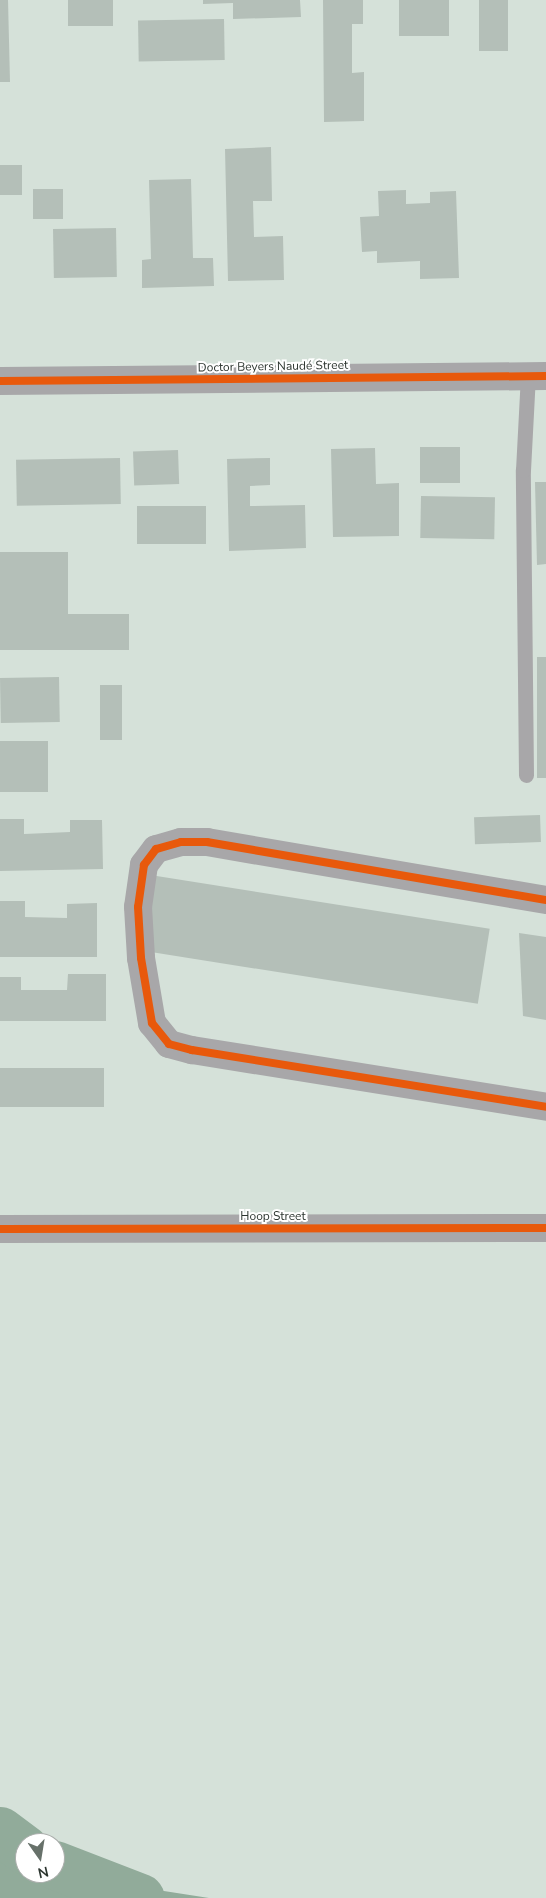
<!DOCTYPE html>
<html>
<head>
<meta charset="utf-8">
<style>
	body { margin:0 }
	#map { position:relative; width:546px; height:1898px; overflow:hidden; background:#d5e1d9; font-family:"Nunito Sans",sans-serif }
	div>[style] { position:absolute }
	.water>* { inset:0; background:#91ab9a }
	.river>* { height:49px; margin:-24.5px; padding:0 24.5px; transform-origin:24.5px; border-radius:24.5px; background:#91ab9a }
	.building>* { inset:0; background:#b4bfb8; transform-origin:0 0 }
	.service>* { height:15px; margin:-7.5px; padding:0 7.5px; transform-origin:7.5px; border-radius:7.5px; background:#a8a7a9 }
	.minor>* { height:28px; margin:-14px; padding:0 14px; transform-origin:14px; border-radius:14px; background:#a8a7a9 }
	.tertiary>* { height:28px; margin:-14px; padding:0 14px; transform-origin:14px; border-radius:14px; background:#a8a7a9 }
	.cycleway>* { height:8px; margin:-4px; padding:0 4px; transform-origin:4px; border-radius:4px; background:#e8590c }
	span { translate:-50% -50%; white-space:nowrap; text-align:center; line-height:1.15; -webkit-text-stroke:4px #fff; paint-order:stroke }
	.street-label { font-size:12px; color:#2c352f }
	.north { position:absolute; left:15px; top:1833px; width:50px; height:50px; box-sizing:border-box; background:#fff; border:1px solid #abaeac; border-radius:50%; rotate:167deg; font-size:14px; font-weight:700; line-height:20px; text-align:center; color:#2c352f }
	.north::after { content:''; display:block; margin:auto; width:18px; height:22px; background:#67716a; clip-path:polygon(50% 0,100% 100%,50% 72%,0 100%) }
</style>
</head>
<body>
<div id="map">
	<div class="water">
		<div style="clip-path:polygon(0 1850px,25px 1869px,25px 1873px,48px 1873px,209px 1898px,0 1898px)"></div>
	</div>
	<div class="river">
		<div style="left:0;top:1831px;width:31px;rotate:37deg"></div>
		<div style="left:55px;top:1865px;width:91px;rotate:21.2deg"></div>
	</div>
	<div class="building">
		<div style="clip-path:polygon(0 0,8px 0,10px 82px,0 82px)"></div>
		<div style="left:68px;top:0;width:45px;height:26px"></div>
		<div style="clip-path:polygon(203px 0,300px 0,301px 17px,233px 19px,233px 3px,203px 4px)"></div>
		<div style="clip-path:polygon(323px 0,363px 0,363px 24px,352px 24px,352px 73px,364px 72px,364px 121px,324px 122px)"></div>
		<div style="left:399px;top:0;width:50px;height:36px"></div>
		<div style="left:479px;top:0;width:29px;height:51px"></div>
		<div style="left:224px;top:19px;width:41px;height:86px;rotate:89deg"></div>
		<div style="clip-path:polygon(271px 147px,272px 201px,253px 201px,254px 237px,283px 236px,284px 280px,228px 281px,225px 149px)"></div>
		<div style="left:22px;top:165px;width:30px;height:22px;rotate:90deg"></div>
		<div style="clip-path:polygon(191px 179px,193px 258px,213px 258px,214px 286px,142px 288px,142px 260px,151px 259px,149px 180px)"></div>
		<div style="left:33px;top:189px;width:30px;height:30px"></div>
		<div style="clip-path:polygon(406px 190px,406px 204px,430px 203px,430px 192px,456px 191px,459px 278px,420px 279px,420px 261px,377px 263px,377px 251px,362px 252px,360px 217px,379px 216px,378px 191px)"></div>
		<div style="left:116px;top:228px;width:49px;height:63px;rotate:89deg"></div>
		<div style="left:460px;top:447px;width:36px;height:40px;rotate:90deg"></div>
		<div style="clip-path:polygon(375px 448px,376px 484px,399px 483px,399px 536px,333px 537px,331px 449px)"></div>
		<div style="left:178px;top:450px;width:34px;height:45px;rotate:88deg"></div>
		<div style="left:120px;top:458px;width:46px;height:104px;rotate:89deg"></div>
		<div style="clip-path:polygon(270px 458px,270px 485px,250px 486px,250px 506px,305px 505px,306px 548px,229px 551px,227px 459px)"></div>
		<div style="clip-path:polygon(535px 482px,546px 482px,546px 564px,537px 565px)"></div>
		<div style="left:421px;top:496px;width:74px;height:42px;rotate:1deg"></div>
		<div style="left:137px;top:506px;width:69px;height:38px"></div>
		<div style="clip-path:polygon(0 552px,68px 552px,68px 614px,129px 614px,129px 650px,0 650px)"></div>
		<div style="left:537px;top:657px;width:9px;height:121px"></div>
		<div style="left:59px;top:677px;width:45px;height:59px;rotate:89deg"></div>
		<div style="left:100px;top:685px;width:22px;height:55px"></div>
		<div style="left:0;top:741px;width:48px;height:51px"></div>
		<div style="left:540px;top:815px;width:27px;height:66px;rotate:88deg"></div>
		<div style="clip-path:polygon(0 819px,24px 819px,24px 834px,70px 832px,70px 820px,102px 820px,103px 869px,0 871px)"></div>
		<div style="left:144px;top:874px;width:350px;height:76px;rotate:9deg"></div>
		<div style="clip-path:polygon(0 901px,25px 901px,25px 917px,67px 918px,67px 904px,97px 903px,97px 957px,0 957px)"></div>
		<div style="clip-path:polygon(519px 933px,546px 937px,546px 1020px,523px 1016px)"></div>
		<div style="clip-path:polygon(68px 974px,106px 974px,106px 1021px,0 1021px,0 977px,21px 977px,21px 990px,67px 990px)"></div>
		<div style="left:104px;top:1068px;width:39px;height:104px;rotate:90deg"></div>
	</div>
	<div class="service">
		<div style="left:526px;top:775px;width:305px;rotate:-90.6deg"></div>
		<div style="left:523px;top:470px;width:94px;rotate:-87deg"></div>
	</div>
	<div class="minor">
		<div style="left:546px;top:900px;width:344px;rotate:-170.3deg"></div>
		<div style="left:207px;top:842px;width:26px;rotate:180deg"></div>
		<div style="left:181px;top:842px;width:26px;rotate:164deg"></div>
		<div style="left:156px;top:849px;width:20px;rotate:127deg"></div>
		<div style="left:144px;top:865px;width:42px;rotate:98.1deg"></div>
		<div style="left:138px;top:907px;width:51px;rotate:86.6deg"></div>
		<div style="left:141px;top:958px;width:66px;rotate:80.4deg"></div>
		<div style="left:152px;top:1023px;width:27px;rotate:51deg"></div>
		<div style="left:169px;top:1044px;width:24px;rotate:15deg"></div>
		<div style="left:192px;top:1050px;width:359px;rotate:9.1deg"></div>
		<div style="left:0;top:1229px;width:546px;rotate:-0.1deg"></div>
	</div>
	<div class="tertiary">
		<div style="left:0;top:381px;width:546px;rotate:-0.52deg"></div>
	</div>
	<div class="cycleway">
		<div style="left:0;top:381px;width:546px;rotate:-0.52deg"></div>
		<div style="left:546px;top:900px;width:344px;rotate:-170.3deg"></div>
		<div style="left:207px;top:842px;width:26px;rotate:180deg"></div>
		<div style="left:181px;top:842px;width:26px;rotate:164deg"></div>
		<div style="left:156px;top:849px;width:20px;rotate:127deg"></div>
		<div style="left:144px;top:865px;width:42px;rotate:98.1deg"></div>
		<div style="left:138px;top:907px;width:51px;rotate:86.6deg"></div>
		<div style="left:141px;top:958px;width:66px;rotate:80.4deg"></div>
		<div style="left:152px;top:1023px;width:27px;rotate:51deg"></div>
		<div style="left:169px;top:1044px;width:24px;rotate:15deg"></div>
		<div style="left:192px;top:1050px;width:359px;rotate:9.1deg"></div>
		<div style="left:0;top:1229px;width:546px;rotate:-0.1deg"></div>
	</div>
	<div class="street-label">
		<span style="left:273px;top:367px;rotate:-1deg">Doctor Beyers Naudé Street</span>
		<span style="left:273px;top:1217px">Hoop Street</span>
	</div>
	<div class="north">N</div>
</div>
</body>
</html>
